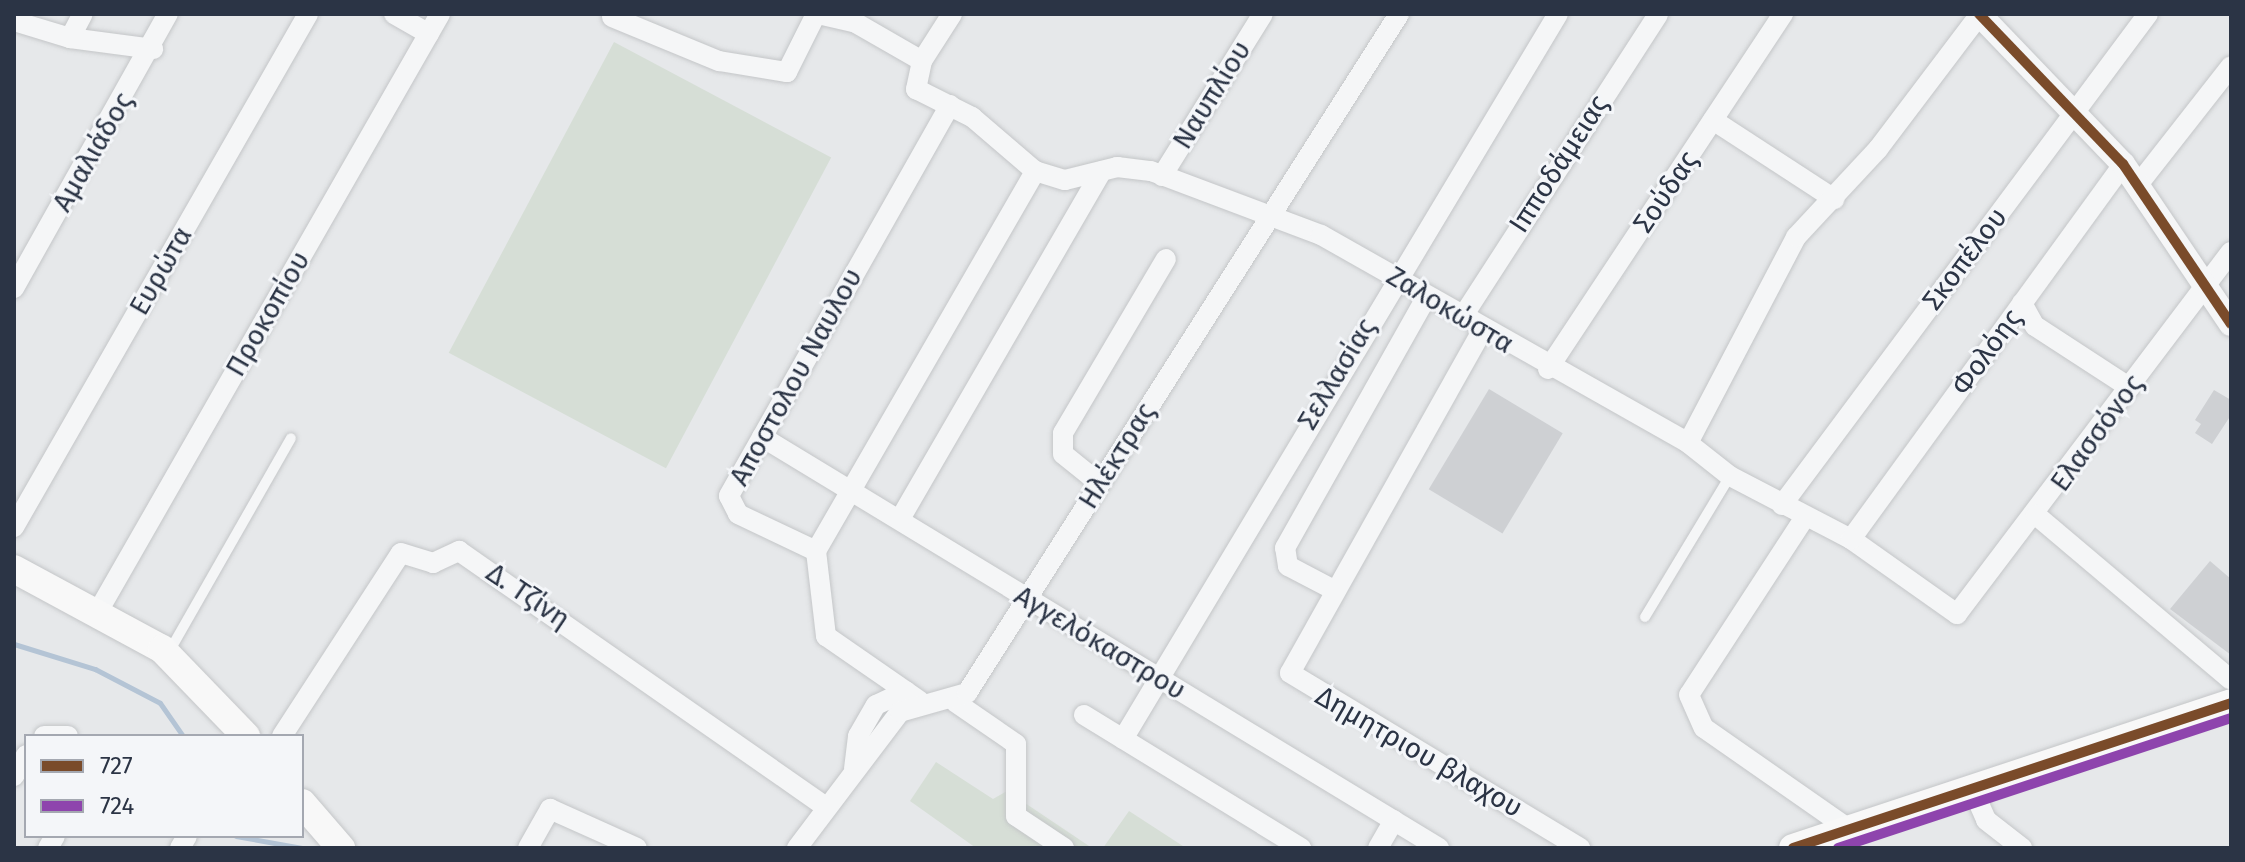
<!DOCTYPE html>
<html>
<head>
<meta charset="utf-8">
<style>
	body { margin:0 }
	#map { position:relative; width:2245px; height:862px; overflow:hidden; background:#e6e8ea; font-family:"Fira Sans",sans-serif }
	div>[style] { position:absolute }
	.green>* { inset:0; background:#d6ded6; transform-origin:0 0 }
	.stream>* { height:5px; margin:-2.5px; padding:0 2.5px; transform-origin:2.5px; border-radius:2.5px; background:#b4c4d5 }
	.building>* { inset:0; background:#ced0d3; transform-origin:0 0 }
	.roads { filter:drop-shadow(0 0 2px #c4c6c8) drop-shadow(0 0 2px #c4c6c8) }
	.service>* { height:10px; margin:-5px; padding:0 5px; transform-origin:5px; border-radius:5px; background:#f5f6f7 }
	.minor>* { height:20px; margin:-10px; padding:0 10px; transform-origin:10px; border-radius:10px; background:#f5f6f7 }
	.tertiary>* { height:24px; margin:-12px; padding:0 12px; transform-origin:12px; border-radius:12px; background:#f5f6f7 }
	.secondary>* { height:28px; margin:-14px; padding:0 14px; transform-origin:14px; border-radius:14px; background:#f8f8f8 }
	.bus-1>* { height:10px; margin:-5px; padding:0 5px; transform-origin:5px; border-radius:5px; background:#7a4b2a }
	.bus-2>* { height:10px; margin:-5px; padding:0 5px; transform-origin:5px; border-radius:5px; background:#8e44ad }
	span { translate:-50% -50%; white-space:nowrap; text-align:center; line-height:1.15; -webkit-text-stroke:6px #f4f6f9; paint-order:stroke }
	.street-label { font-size:28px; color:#2b3445 }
	.frame { position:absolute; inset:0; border:16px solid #2b3445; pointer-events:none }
	.legend { position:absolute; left:24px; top:734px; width:280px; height:104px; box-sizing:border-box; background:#f4f6f9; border:2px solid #a4a8b1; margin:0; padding:10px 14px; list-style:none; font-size:24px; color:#2b3445 }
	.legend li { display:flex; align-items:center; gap:16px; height:40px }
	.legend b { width:40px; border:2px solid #a4a8b1 }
</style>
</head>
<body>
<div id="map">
	<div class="green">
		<div style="left:614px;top:42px;width:246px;height:352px;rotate:28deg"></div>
		<div style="clip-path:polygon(936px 762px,993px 799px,1007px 791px,1092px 848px,976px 848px,910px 801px)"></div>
		<div style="clip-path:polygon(1129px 811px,1186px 848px,1103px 848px)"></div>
	</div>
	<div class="stream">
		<div style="left:14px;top:644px;width:85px;rotate:17.2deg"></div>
		<div style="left:95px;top:669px;width:73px;rotate:27.6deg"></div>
		<div style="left:160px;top:703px;width:40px;rotate:55.1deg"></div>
		<div style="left:236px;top:836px;width:67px;rotate:10.3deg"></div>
	</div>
	<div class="building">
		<div style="left:1489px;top:389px;width:86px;height:117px;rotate:31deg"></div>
		<div style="clip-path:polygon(2214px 390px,2231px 400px,2231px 415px,2212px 444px,2195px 433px,2201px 424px,2195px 420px)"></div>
		<div style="clip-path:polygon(2210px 561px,2231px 579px,2231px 655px,2170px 609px)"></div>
	</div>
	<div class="roads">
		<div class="service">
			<div style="left:1645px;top:617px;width:165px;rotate:-58.9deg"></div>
			<div style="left:169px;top:652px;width:246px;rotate:-60.3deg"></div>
		</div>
		<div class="minor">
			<div style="left:394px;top:14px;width:40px;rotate:29.7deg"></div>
			<div style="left:818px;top:14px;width:39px;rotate:13deg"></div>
			<div style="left:856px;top:23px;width:76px;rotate:29.9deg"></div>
			<div style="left:952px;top:14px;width:56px;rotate:122.6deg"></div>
			<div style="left:922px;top:61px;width:29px;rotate:102deg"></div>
			<div style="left:916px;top:89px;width:63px;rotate:26.6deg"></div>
			<div style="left:972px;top:117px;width:83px;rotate:40.6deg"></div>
			<div style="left:1035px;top:171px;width:31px;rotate:17deg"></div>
			<div style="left:1065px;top:180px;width:54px;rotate:-14deg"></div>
			<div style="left:1117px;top:167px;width:34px;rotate:7deg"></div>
			<div style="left:1151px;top:171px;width:182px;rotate:20.6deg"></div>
			<div style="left:1321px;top:235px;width:422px;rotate:29.5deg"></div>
			<div style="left:1688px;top:443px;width:53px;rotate:38.2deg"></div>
			<div style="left:1730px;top:476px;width:136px;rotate:27.5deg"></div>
			<div style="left:1851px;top:539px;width:130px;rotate:35.3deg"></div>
			<div style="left:1957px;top:614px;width:454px;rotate:-52.9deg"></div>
			<div style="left:612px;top:17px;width:116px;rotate:22.4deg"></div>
			<div style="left:719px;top:61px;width:69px;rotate:9.2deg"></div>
			<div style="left:787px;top:72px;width:65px;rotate:-63.4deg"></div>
			<div style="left:14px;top:21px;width:59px;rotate:16.9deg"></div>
			<div style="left:70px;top:38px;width:84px;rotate:7.5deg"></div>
			<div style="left:70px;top:38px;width:27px;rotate:-62deg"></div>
			<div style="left:950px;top:105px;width:449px;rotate:119.5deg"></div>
			<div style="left:729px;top:496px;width:20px;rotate:63deg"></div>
			<div style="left:738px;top:514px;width:86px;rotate:25.4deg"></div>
			<div style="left:816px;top:551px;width:439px;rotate:-60deg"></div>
			<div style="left:1713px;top:120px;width:145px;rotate:33.1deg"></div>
			<div style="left:1162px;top:176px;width:191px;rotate:-58.1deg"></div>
			<div style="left:2137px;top:186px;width:152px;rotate:-51.9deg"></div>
			<div style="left:14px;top:288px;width:314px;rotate:-60.7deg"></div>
			<div style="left:2022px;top:303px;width:26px;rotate:61deg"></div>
			<div style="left:2035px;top:326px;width:113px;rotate:33.1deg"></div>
			<div style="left:1463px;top:316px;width:359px;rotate:-57.1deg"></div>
			<div style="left:1483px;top:329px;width:394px;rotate:119.3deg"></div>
			<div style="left:1290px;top:673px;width:339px;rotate:31.1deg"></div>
			<div style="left:1548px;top:369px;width:426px;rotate:-56.5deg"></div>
			<div style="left:762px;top:437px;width:792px;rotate:31.26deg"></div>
			<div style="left:1688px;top:443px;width:233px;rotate:-62.3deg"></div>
			<div style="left:1796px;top:237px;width:120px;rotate:-47deg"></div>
			<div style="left:1878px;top:149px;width:169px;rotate:-52.9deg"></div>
			<div style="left:1099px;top:483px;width:46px;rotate:-141.1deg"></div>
			<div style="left:1063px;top:454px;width:21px;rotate:-90deg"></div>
			<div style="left:1063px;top:433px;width:202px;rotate:-59.4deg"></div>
			<div style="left:1782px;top:505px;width:612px;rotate:-53.3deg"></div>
			<div style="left:2036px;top:515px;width:255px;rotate:40.2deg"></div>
			<div style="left:1805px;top:517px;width:212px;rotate:123.1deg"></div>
			<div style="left:1689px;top:695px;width:36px;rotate:66deg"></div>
			<div style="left:1704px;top:728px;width:177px;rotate:34.9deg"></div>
			<div style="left:900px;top:519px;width:402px;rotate:-59.9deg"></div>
			<div style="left:14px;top:527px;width:591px;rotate:-60.18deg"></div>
			<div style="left:1851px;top:539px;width:463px;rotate:-54deg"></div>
			<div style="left:816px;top:551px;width:86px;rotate:83.3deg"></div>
			<div style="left:826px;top:636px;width:114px;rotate:34.7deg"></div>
			<div style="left:1334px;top:590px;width:52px;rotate:-152.4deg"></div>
			<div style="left:1288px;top:566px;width:18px;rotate:-99deg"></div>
			<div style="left:1285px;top:548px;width:289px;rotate:-60.6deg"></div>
			<div style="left:96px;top:615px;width:692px;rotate:-60.21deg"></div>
			<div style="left:955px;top:702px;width:74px;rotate:34.5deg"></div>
			<div style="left:1016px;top:744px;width:72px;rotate:90deg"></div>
			<div style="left:1016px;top:816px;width:58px;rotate:33.7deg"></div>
			<div style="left:1084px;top:715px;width:255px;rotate:31.5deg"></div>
			<div style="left:44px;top:736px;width:24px"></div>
			<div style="left:282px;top:736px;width:218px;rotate:-57deg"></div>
			<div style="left:401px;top:553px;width:34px;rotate:17deg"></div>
			<div style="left:433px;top:563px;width:29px;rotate:-25deg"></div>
			<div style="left:459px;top:551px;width:446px;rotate:34.9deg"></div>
			<div style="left:1123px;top:739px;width:845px;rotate:-59.04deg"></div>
			<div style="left:854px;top:769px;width:33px;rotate:-83deg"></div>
			<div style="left:858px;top:736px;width:36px;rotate:-60deg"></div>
			<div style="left:876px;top:705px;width:33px;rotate:-25deg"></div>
			<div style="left:14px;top:776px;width:24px;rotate:-60deg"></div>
			<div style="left:1972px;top:788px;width:35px;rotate:66deg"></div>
			<div style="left:1986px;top:820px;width:46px;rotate:37.9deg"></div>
			<div style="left:48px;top:848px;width:14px;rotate:-60deg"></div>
			<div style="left:180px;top:848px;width:14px;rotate:-60deg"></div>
			<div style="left:528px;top:848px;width:45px;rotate:-60.6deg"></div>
			<div style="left:550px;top:809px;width:95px;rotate:24.1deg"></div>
			<div style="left:797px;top:848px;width:171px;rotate:-52.9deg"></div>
			<div style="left:900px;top:712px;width:70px;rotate:-15.8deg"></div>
			<div style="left:967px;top:693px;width:805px;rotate:-57.53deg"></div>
			<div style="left:1378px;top:848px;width:32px;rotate:-60deg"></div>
		</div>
		<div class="tertiary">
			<div style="left:1979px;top:14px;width:208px;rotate:46.2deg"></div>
			<div style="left:2123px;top:164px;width:193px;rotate:56deg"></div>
		</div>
		<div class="secondary">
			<div style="left:14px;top:569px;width:168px;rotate:28.4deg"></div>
			<div style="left:162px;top:649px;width:121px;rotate:46deg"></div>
			<div style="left:302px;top:803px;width:60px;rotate:49.1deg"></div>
			<div style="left:1793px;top:848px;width:461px;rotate:-18.3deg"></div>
		</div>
	</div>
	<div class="bus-1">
		<div style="left:1979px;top:14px;width:208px;rotate:46.2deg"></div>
		<div style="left:2123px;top:164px;width:193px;rotate:56deg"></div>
		<div style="left:1793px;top:848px;width:461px;rotate:-18.3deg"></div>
	</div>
	<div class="bus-2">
		<div style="left:1838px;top:848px;width:414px;rotate:-18.3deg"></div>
	</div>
	<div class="street-label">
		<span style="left:1212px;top:95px;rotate:-58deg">Ναυπλίου</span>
		<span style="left:93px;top:152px;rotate:-60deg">Αμαλιάδος</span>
		<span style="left:1559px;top:164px;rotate:-57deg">Ιπποδάμειας</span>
		<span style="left:1666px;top:192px;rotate:-56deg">Σούδας</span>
		<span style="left:1965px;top:259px;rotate:-53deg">Σκοπέλου</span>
		<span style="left:161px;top:271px;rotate:-60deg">Ευρώτα</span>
		<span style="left:1450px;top:310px;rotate:31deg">Ζαλοκώστα</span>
		<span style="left:268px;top:314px;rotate:-60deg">Προκοπίου</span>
		<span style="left:1987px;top:352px;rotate:-54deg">Φολόης</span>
		<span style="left:1337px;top:374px;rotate:-59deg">Σελλασίας</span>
		<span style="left:796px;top:377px;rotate:-61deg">Αποστολου Ναυλου</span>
		<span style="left:2097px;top:433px;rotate:-54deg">Ελασσόνος</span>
		<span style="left:1117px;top:456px;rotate:-58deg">Ηλέκτρας</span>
		<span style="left:528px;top:596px;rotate:34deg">Δ. Τζίνη</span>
		<span style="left:1100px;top:643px;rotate:31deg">Αγγελόκαστρου</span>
		<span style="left:1419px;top:752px;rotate:30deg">Δημητριου βλαχου</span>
	</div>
	<div class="frame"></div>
	<ul class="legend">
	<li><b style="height:10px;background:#7a4b2a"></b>727</li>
	<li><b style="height:10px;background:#8e44ad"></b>724</li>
	</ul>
</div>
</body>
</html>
